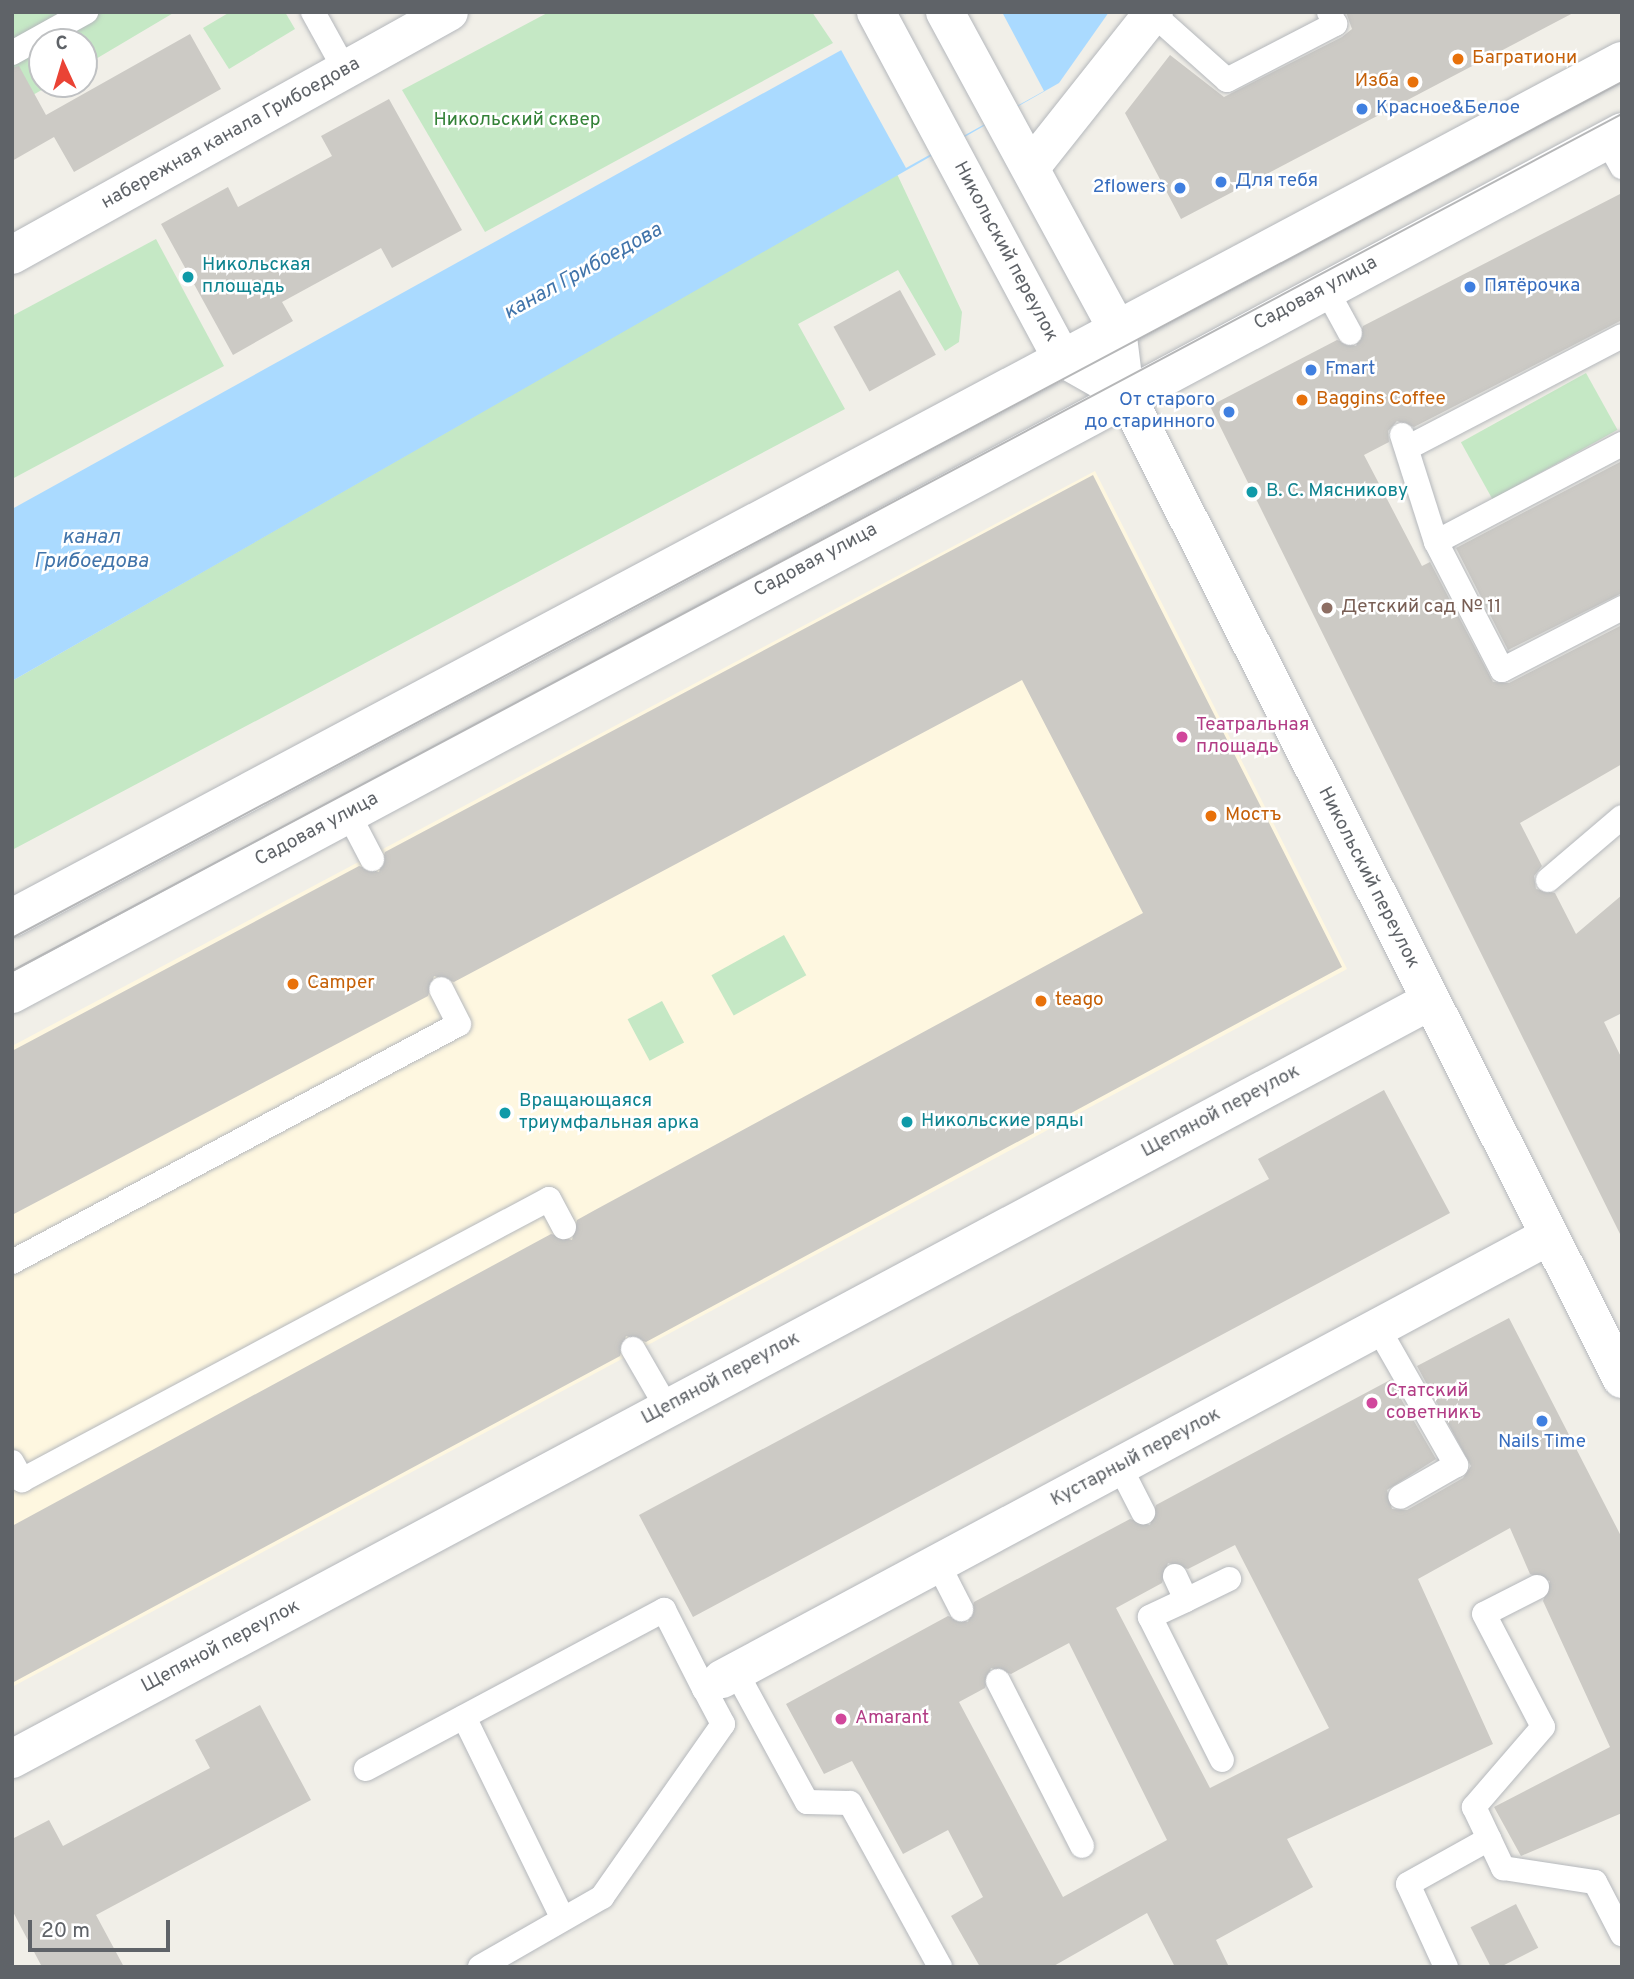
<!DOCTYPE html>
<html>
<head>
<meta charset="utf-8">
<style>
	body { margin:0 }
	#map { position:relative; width:1634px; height:1979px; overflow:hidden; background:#f1efe8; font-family:Overpass,sans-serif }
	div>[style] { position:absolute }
	.commercial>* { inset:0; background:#fef7e0 }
	.green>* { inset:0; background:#c5e8c5; transform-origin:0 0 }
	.water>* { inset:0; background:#aadaff }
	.pier>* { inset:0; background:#f1efe8 }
	.building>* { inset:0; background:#cccac5; transform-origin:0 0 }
	.roads { filter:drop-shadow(0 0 2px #b5b8bc) drop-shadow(0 0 2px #b5b8bc) }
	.lane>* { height:24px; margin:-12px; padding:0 12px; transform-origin:12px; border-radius:12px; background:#fff }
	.street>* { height:38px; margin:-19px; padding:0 19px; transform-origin:19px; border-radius:19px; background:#fff }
	.secondary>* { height:38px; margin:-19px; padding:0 19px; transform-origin:19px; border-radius:19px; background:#fff }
	.tram>* { height:2px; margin:-1px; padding:0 1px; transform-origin:1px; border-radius:1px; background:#b6b7b8 }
	.dots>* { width:19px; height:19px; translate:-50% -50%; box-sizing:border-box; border:4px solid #fff; border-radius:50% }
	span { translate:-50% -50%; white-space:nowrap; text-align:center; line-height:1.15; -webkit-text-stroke:5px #fff; paint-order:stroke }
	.food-label { font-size:19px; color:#c56008 }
	.left { translate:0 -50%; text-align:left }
	.right { translate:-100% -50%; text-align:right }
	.shop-label { font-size:19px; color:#366cbe }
	.park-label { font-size:19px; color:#348238 }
	.street-label { font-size:19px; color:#5f6368 }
	.culture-label { font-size:19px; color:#0d838f }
	.education-label { font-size:19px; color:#785e54 }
	.hotel-label { font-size:19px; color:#b23c85 }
	.water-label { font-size:21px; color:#4174aa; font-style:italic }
	.frame { position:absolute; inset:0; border:14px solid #5f6368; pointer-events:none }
	.north { position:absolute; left:28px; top:28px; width:70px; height:70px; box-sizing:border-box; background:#fff; border:2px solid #bfc1c3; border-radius:50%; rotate:356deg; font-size:19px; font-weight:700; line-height:28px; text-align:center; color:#5f6368 }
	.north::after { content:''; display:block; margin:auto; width:24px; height:32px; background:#ea4335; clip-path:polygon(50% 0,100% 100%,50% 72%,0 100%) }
	.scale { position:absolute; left:28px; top:1920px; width:142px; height:32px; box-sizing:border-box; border:4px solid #5f6368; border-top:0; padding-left:9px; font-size:21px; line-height:24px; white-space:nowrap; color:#5f6368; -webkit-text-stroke:5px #fff; paint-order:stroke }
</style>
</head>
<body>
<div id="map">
	<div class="commercial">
		<div style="clip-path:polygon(1095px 471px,1347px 969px,12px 1687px,12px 1046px)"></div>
	</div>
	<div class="green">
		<div style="clip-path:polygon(12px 12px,175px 12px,84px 66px,84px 42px,42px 42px,42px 84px,52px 84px,12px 107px)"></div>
		<div style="clip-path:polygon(230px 12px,285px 12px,295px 29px,229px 69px,203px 28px)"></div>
		<div style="clip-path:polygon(549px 12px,812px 12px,833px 43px,485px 232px,402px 90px)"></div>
		<div style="clip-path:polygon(897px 174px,962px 312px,959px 342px,945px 351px,898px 270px,798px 324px,845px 409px,12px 850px,12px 681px)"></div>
		<div style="clip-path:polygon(156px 239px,224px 366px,12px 479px,12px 316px)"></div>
		<div style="left:1586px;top:373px;width:65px;height:143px;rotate:61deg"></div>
		<div style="left:784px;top:935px;width:46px;height:83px;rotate:61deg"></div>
		<div style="left:662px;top:1001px;width:47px;height:39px;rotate:62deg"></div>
	</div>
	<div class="water">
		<div style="clip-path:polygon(910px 12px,1109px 12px,1059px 83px,12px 681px,12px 509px)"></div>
	</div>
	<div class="pier">
		<div style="clip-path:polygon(910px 12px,1002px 12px,1044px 91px,906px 168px,840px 48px)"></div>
	</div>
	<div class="building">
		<div style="clip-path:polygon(1346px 12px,1575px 12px,1181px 219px,1125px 113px,1170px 55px,1224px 97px,1342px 37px,1352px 29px)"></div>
		<div style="clip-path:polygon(190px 34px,221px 89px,74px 172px,54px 137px,12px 161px,12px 68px,19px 66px,46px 115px)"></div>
		<div style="clip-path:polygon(389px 99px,462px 230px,392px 268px,381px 248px,282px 302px,293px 321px,233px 355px,161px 224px,228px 187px,238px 207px,332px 156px,321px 136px)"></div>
		<div style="clip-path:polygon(1622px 193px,1622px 320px,1414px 427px,1397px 421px,1388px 431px,1389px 442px,1364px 455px,1422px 566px,1430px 562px,1493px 682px,1509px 683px,1622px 625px,1622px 764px,1520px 823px,1542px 866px,1534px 876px,1536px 889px,1555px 893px,1576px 934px,1622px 895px,1622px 1013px,1604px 1022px,1622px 1059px,1622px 1238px,1210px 406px,1337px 340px,1356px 346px,1363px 326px)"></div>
		<div style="left:900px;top:290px;width:74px;height:76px;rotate:61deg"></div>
		<div style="clip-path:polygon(1622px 461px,1622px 593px,1508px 650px,1456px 548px)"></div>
		<div style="clip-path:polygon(1093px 475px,1342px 967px,646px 1342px,626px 1336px,620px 1356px,12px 1683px,12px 1526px,551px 1234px,572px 1240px,577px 1220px,595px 1210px,1143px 913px,1022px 680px,454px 982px,434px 976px,428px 996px,12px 1215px,12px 1051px,359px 866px,379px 872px,385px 852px)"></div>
		<div style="clip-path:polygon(1384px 1090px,1450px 1213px,693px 1617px,639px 1515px,1269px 1179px,1258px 1159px)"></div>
		<div style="clip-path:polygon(evenodd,1509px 1318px,1622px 1538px,1622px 1813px,1521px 1856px,1494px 1807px,1610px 1747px,1543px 1601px,1550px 1581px,1530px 1574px,1510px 1528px,1418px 1579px,1493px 1744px,1287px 1839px,1313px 1887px,1216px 1940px,1229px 1967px,1175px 1967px,1147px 1913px,1052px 1967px,980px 1967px,951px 1916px,983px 1897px,948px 1830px,903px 1854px,852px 1761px,824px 1774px,786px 1704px,948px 1616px,968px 1622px,974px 1602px,1130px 1519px,1150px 1525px,1156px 1505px,1390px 1380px,1436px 1459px,1387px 1490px,1392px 1509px,1407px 1510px,1463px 1478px,1471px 1466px,1417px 1366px,1509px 1318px,1235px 1545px,1329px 1728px,1210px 1788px,1116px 1608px,1162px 1583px,1168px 1563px,1188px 1569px,1235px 1545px,1509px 1318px,1069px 1643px,1167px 1840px,1063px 1897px,959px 1702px,985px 1688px,991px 1668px,1011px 1674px,1069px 1643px)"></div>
		<div style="clip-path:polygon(260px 1705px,311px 1800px,96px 1915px,124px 1967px,42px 1967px,12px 1910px,12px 1839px,49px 1820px,63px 1846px,210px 1768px,195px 1740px)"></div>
		<div style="left:1516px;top:1904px;width:49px;height:51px;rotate:63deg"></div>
	</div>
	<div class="roads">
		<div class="lane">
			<div style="left:313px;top:12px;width:66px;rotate:61.1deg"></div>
			<div style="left:1153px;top:14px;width:99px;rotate:41.7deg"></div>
			<div style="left:1227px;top:80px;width:122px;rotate:-27.4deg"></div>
			<div style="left:1335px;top:24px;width:13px;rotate:-117deg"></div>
			<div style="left:12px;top:53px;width:85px;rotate:-29deg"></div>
			<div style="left:1607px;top:140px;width:31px;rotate:61deg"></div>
			<div style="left:1326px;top:289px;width:50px;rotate:61.4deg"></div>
			<div style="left:1402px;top:435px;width:112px;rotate:72.4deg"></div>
			<div style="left:1436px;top:542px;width:144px;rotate:62.7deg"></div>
			<div style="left:1502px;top:670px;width:135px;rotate:-27.3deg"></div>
			<div style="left:1409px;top:447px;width:240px;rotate:-27.5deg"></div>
			<div style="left:1436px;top:542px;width:210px;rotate:-27.8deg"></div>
			<div style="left:348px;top:813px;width:52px;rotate:62.4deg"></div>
			<div style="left:1548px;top:880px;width:97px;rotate:-40.4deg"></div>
			<div style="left:12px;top:1262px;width:506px;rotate:-28.03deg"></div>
			<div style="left:459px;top:1024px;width:39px;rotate:-117deg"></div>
			<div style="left:1378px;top:1328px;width:158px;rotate:60.3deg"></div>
			<div style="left:1456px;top:1465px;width:64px;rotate:150.3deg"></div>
			<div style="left:633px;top:1349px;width:68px;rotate:60deg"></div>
			<div style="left:12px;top:1462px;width:21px;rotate:61deg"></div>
			<div style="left:22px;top:1480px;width:597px;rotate:-28.07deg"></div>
			<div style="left:549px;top:1199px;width:32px;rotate:62deg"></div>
			<div style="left:1120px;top:1467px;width:51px;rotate:62.9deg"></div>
			<div style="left:938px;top:1564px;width:51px;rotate:62.9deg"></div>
			<div style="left:1175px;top:1576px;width:26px;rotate:65deg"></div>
			<div style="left:1186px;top:1600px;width:48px;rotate:-26deg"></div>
			<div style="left:1537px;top:1587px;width:59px;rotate:153deg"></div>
			<div style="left:1484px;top:1614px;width:127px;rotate:62.4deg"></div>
			<div style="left:1543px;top:1727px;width:106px;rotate:130.8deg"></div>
			<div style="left:1474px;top:1807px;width:68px;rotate:64.6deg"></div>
			<div style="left:1503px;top:1868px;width:93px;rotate:8.7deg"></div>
			<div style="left:1595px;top:1882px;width:59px;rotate:62.6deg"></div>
			<div style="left:1186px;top:1600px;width:40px;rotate:155deg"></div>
			<div style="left:1150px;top:1617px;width:160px;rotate:63.3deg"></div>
			<div style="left:736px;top:1672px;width:148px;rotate:61.4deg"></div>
			<div style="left:807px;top:1802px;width:43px;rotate:1.3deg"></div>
			<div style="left:850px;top:1803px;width:187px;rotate:61.2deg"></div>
			<div style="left:998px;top:1681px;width:185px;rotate:63deg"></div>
			<div style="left:464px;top:1717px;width:223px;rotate:63.9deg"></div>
			<div style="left:366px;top:1769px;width:338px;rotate:-28.1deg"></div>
			<div style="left:664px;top:1610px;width:89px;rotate:63.1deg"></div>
			<div style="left:480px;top:1967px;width:141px;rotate:-29.8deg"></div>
			<div style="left:602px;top:1897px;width:211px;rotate:-55deg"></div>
			<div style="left:723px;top:1724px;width:40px;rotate:-118deg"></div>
			<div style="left:704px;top:1689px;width:15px;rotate:-28deg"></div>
			<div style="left:1446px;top:1967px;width:91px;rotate:-114.6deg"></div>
			<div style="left:1408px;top:1884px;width:93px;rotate:-29.1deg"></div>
		</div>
		<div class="street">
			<div style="left:1031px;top:167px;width:198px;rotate:-51.6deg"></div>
			<div style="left:12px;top:255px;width:500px;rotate:-29.08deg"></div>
			<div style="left:722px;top:1679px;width:938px;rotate:-28.18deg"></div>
			<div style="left:12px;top:1759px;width:1608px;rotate:-28.13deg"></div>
		</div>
		<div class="secondary">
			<div style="left:876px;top:12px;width:391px;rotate:61.8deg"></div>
			<div style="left:1061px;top:357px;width:73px;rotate:29.4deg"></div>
			<div style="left:1125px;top:393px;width:1104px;rotate:63.25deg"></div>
			<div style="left:945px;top:12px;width:361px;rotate:61.5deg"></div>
			<div style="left:1117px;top:329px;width:64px;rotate:82.9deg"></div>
			<div style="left:12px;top:918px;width:1824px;rotate:-28.03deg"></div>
			<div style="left:12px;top:994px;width:1826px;rotate:-28.16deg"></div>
		</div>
	</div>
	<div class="tram">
		<div style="left:12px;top:938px;width:1823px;rotate:-28deg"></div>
		<div style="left:12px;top:971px;width:1824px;rotate:-28.03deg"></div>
	</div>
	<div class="dots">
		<div style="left:1458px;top:59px;background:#e8710a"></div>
		<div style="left:1413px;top:82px;background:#e8710a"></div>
		<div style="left:1362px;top:109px;background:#3f7fe0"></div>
		<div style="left:1221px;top:182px;background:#3f7fe0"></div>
		<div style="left:1180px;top:188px;background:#3f7fe0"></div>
		<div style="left:188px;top:277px;background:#0f9aa8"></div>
		<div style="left:1470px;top:287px;background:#3f7fe0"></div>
		<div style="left:1311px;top:370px;background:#3f7fe0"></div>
		<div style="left:1302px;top:400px;background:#e8710a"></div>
		<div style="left:1229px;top:412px;background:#3f7fe0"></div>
		<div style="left:1252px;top:492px;background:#0f9aa8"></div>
		<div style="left:1327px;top:608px;background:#8d6e63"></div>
		<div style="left:1182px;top:737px;background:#d1479c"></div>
		<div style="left:1211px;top:816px;background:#e8710a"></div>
		<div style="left:293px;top:984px;background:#e8710a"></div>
		<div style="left:1041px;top:1001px;background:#e8710a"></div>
		<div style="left:505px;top:1113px;background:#0f9aa8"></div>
		<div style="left:907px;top:1122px;background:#0f9aa8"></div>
		<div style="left:1372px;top:1403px;background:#d1479c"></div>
		<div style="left:1542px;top:1421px;background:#3f7fe0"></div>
		<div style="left:841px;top:1719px;background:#d1479c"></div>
	</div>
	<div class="food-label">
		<span class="left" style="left:1472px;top:59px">Багратиони</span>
		<span class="right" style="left:1399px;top:82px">Изба</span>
		<span class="left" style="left:1316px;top:400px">Baggins Coffee</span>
		<span class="left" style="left:1225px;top:816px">Мостъ</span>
		<span class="left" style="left:307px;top:984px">Camper</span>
		<span class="left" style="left:1055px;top:1001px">teago</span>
	</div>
	<div class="shop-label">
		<span class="left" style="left:1376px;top:109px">Красное&amp;Белое</span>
		<span class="left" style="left:1235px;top:182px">Для тебя</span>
		<span class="right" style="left:1166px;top:188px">2flowers</span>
		<span class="left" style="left:1484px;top:287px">Пятёрочка</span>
		<span class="left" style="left:1325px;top:370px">Fmart</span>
		<span class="right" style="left:1215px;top:412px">От старого<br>до старинного</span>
		<span style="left:1542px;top:1443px">Nails Time</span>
	</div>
	<div class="park-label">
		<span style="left:517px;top:121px">Никольский сквер</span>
	</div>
	<div class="street-label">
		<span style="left:231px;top:134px;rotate:-29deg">набережная канала Грибоедова</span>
		<span style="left:1005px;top:252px;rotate:62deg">Никольский переулок</span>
		<span style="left:1316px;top:294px;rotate:-28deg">Садовая улица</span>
		<span style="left:816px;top:561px;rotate:-28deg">Садовая улица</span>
		<span style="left:317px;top:830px;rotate:-28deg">Садовая улица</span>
		<span style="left:1368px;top:878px;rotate:63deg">Никольский переулок</span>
		<span style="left:1221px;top:1112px;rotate:-28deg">Щепяной переулок</span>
		<span style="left:721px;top:1379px;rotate:-28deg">Щепяной переулок</span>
		<span style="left:1136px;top:1458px;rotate:-28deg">Кустарный переулок</span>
		<span style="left:221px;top:1647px;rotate:-28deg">Щепяной переулок</span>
	</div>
	<div class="culture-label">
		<span class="left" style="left:202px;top:277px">Никольская<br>площадь</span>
		<span class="left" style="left:1266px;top:492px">В. С. Мясникову</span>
		<span class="left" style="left:519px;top:1113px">Вращающаяся<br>триумфальная арка</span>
		<span class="left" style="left:921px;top:1122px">Никольские ряды</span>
	</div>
	<div class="education-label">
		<span class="left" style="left:1341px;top:608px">Детский сад № 11</span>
	</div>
	<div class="hotel-label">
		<span class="left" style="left:1196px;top:737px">Театральная<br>площадь</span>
		<span class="left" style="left:1386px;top:1403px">Статский<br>советникъ</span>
		<span class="left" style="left:855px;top:1719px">Amarant</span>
	</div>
	<div class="water-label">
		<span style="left:583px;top:272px;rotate:-29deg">канал Грибоедова</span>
		<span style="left:91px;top:550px">канал<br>Грибоедова</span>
	</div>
	<div class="frame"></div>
	<div class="north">С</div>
	<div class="scale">20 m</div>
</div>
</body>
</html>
